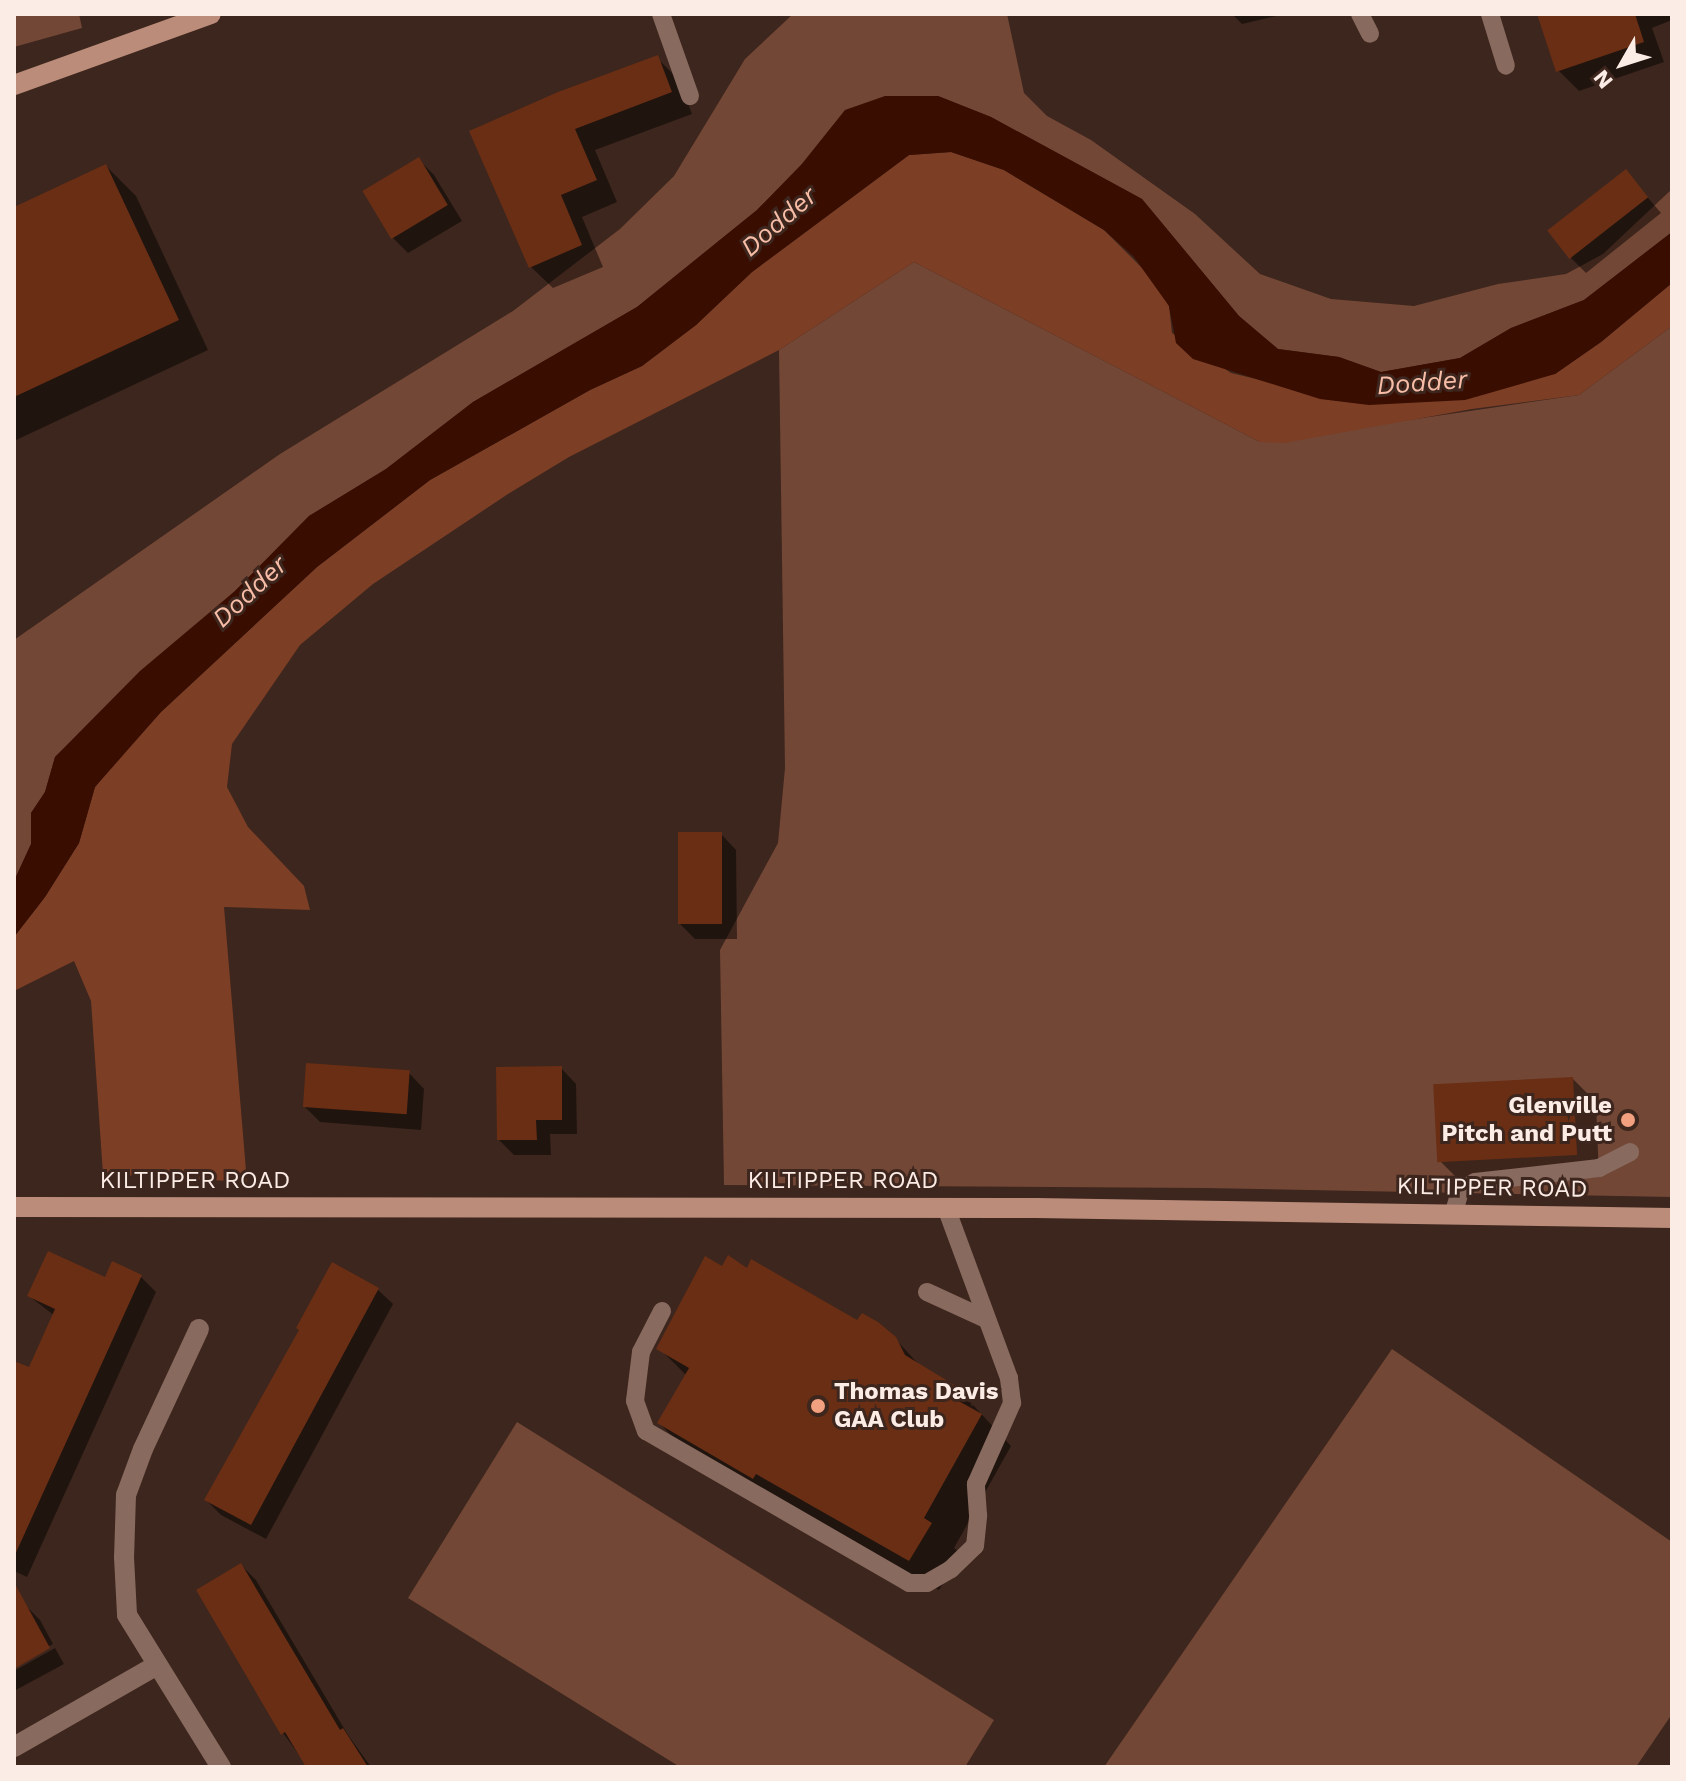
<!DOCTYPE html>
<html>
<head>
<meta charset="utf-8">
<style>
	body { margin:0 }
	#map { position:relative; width:1686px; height:1781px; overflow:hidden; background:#3d261d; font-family:"Work Sans",sans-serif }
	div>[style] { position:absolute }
	.green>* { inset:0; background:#734736 }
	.forest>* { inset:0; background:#7c3e25 }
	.water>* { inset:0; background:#390d00 }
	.shadow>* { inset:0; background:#0007 }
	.building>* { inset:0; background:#692e14; transform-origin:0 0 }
	.lane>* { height:18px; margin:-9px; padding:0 9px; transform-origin:9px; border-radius:9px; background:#886a5f }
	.street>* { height:20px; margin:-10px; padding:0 10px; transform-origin:10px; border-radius:10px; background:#886a5f }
	.secondary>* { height:20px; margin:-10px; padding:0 10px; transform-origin:10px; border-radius:10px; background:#bb8c7a }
	.dots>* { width:22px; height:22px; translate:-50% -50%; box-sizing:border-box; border:4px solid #3d261d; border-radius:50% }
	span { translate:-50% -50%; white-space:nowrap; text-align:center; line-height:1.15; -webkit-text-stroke:6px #3d261d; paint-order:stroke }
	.poi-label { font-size:24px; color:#fcece6; font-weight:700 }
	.right { translate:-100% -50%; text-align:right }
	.left { translate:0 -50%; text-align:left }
	.street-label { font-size:24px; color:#fcece6 }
	.water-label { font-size:26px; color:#f7bda7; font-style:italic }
	.frame { position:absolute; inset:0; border:16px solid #fcece6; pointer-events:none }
	.north { position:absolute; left:1582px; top:24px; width:80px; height:80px; -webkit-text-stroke:6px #3d261d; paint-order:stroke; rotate:231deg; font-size:22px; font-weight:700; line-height:32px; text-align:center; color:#fcece6 }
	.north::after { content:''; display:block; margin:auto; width:28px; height:36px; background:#fcece6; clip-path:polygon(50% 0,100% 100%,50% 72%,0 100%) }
</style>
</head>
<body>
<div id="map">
	<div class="green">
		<div style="clip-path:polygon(14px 14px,79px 14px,82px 28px,14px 47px)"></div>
		<div style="clip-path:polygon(793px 14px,1007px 14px,1024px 93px,1047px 116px,1091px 140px,1195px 214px,1260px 274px,1331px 299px,1414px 306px,1498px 284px,1566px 274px,1603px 254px,1672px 189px,1672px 232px,1584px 300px,1511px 328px,1460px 358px,1381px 372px,1339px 357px,1278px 349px,1239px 316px,1142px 199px,991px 117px,938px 96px,885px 96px,801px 165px,757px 210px,637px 307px,473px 402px,386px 469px,309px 516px,235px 591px,55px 757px,45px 792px,31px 813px,31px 844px,14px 881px,14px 640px,280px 454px,513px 311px,620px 229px,674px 176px,745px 59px)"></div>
		<div style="clip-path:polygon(914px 262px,1260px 442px,1579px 395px,1672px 326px,1672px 1197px,1204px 1188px,724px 1185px,720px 950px,778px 843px,785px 768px,779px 350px)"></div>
		<div style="clip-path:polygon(1392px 1349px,1672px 1542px,1672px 1714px,1636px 1767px,1104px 1767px)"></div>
		<div style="clip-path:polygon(517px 1422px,994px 1720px,965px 1767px,680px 1767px,408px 1598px)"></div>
	</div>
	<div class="forest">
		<div style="clip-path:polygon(951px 152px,1004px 170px,1104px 230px,1151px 277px,1169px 306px,1172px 333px,1231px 373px,1273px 383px,1555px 374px,1601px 342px,1672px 283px,1672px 326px,1579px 395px,1472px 409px,1284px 443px,1260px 442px,914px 262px,779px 350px,569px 457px,508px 494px,373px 584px,300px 645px,232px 744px,227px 787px,248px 827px,304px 886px,310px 910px,224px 907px,247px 1182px,103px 1174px,91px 1001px,74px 961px,14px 991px,14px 937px,45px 897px,79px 843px,95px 787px,125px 751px,161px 712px,317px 567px,430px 480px,590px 390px,642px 366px,696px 325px,752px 272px,909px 155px)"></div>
	</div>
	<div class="water">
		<div style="clip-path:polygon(885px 96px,938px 96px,991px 117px,1142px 199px,1239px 316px,1278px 349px,1339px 357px,1381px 372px,1460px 358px,1511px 328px,1584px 300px,1672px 232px,1672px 283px,1601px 342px,1555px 374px,1465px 400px,1369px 405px,1320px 399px,1193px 359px,1176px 343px,1169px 306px,1134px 257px,1104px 230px,1004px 170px,951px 152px,909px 155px,752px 272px,696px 325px,642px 366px,590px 390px,430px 480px,317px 567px,161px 712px,95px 787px,79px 843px,45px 897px,14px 937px,14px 881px,31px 844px,31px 813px,45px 792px,55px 757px,140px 671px,235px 591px,309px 516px,386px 469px,473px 402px,637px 307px,757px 210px,801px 165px,845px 110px)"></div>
	</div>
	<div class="shadow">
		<div style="clip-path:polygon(1232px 14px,1285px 14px,1242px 24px)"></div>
		<div style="clip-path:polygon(1539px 14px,1672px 14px,1672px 20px,1652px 28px,1664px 62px,1579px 91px,1558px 70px)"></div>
		<div style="clip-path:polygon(657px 58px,679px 80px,692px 114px,595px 150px,617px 202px,582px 217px,603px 267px,553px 288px,531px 267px,471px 132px)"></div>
		<div style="clip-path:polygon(419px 160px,434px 175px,462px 221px,408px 253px,393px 238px)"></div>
		<div style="clip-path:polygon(106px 166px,136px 196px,208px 350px,14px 441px,14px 209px)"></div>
		<div style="clip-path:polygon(1626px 172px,1661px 213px,1586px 273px,1571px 258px)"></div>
		<div style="clip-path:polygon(721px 834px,736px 850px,737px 939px,695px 939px,680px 924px)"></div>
		<div style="clip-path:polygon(561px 1068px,576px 1084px,577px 1134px,550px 1134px,551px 1155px,514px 1155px,499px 1140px)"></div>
		<div style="clip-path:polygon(409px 1073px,424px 1089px,421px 1130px,320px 1122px,305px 1107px)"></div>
		<div style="clip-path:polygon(1573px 1079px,1596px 1102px,1599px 1177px,1461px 1182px,1438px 1159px)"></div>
		<div style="clip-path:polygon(113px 1264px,141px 1277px,156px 1292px,27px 1577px,14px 1571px,14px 1412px,55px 1316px,29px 1296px,106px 1279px)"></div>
		<div style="clip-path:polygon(723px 1269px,748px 1271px,858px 1323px,889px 1332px,923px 1369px,960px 1391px,1011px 1446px,954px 1548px,961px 1554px,939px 1590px,787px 1502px,689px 1453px,659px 1423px,687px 1376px,659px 1348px)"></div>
		<div style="clip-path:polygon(377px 1289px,393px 1304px,266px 1539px,221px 1515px,206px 1500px)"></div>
		<div style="clip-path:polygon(241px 1565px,256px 1580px,348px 1735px,371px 1767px,308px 1767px,283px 1733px)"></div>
		<div style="clip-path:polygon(24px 1604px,40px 1620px,53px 1644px,14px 1666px,14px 1610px)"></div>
		<div style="clip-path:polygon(55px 1648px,64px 1664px,14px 1691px,14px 1671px)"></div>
	</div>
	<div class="building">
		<div style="clip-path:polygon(1537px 14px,1635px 14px,1644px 42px,1556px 72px)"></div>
		<div style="clip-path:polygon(658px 55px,672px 92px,575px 129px,597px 180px,561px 195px,582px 245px,529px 268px,469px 131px,558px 92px)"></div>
		<div style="left:419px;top:157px;width:56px;height:66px;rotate:59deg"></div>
		<div style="clip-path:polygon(106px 164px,179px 320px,14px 397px,14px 207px)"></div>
		<div style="left:1626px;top:169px;width:36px;height:100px;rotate:52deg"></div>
		<div style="left:678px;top:832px;width:44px;height:92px"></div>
		<div style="left:306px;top:1063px;width:104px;height:44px;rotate:4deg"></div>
		<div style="clip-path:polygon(562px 1066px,562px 1120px,536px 1120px,537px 1140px,497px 1140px,496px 1067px)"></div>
		<div style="left:1573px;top:1077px;width:78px;height:140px;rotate:87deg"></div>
		<div style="clip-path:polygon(48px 1251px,105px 1277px,112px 1261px,142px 1275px,14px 1557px,14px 1361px,29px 1367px,55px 1309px,27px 1296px)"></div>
		<div style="clip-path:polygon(728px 1255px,747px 1268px,751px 1259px,857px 1320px,862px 1313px,878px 1322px,896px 1337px,905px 1355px,961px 1389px,955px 1399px,982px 1414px,924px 1518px,932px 1523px,909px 1561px,756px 1474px,753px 1479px,657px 1423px,689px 1368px,656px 1349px,705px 1256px,722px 1266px)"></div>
		<div style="clip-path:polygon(332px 1262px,379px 1288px,251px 1525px,204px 1500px,299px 1330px,296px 1328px)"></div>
		<div style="clip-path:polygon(241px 1563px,340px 1730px,343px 1728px,368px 1767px,306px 1767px,285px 1732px,281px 1735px,196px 1590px)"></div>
		<div style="clip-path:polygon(14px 1582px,50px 1648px,14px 1669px)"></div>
	</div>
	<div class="lane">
		<div style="left:661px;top:14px;width:87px;rotate:70.5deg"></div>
		<div style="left:1360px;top:14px;width:22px;rotate:63deg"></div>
		<div style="left:1490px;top:14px;width:54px;rotate:72.9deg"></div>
		<div style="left:1454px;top:1212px;width:22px;rotate:-74deg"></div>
		<div style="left:1460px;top:1191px;width:17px;rotate:-31deg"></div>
		<div style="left:1475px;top:1182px;width:125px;rotate:-6.4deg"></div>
		<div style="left:1599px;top:1168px;width:35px;rotate:-27deg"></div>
		<div style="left:927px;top:1292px;width:65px;rotate:24.6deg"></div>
		<div style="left:662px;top:1311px;width:46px;rotate:117.1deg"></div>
		<div style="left:641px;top:1352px;width:49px;rotate:97deg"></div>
		<div style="left:635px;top:1401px;width:32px;rotate:70deg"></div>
		<div style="left:646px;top:1431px;width:304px;rotate:30deg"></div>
		<div style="left:909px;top:1583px;width:18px"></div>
		<div style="left:927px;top:1583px;width:28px;rotate:-30deg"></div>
		<div style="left:951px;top:1569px;width:33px;rotate:-44deg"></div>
		<div style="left:975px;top:1546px;width:31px;rotate:-84deg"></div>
		<div style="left:978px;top:1515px;width:31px;rotate:-94deg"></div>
		<div style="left:976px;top:1484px;width:89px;rotate:-66deg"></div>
		<div style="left:1012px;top:1403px;width:25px;rotate:-97deg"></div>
		<div style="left:1009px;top:1378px;width:181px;rotate:-110.3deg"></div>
	</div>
	<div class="street">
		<div style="left:199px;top:1329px;width:132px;rotate:115deg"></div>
		<div style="left:143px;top:1449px;width:49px;rotate:110.3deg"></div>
		<div style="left:126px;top:1495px;width:62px;rotate:91.8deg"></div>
		<div style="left:124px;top:1557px;width:58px;rotate:87deg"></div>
		<div style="left:127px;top:1615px;width:179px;rotate:58.3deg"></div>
		<div style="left:14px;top:1747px;width:165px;rotate:-29.8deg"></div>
	</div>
	<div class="secondary">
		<div style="left:14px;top:85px;width:209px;rotate:-19.8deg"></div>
		<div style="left:14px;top:1207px;width:1022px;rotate:0.06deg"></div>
		<div style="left:1036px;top:1208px;width:636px;rotate:0.9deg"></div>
	</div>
	<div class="dots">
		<div style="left:1628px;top:1120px;background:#f2a080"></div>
		<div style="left:818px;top:1406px;background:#f2a080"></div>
	</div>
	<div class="poi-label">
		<span class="right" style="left:1612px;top:1120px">Glenville<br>Pitch and Putt</span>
		<span class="left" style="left:834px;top:1406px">Thomas Davis<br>GAA Club</span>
	</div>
	<div class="street-label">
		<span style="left:195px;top:1181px">KILTIPPER ROAD</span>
		<span style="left:843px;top:1181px">KILTIPPER ROAD</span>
		<span style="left:1492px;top:1188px;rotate:1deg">KILTIPPER ROAD</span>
	</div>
	<div class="water-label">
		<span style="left:779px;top:222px;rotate:-41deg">Dodder</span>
		<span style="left:1422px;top:383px;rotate:-4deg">Dodder</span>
		<span style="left:250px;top:592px;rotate:-43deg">Dodder</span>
	</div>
	<div class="frame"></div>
	<div class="north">N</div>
</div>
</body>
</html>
